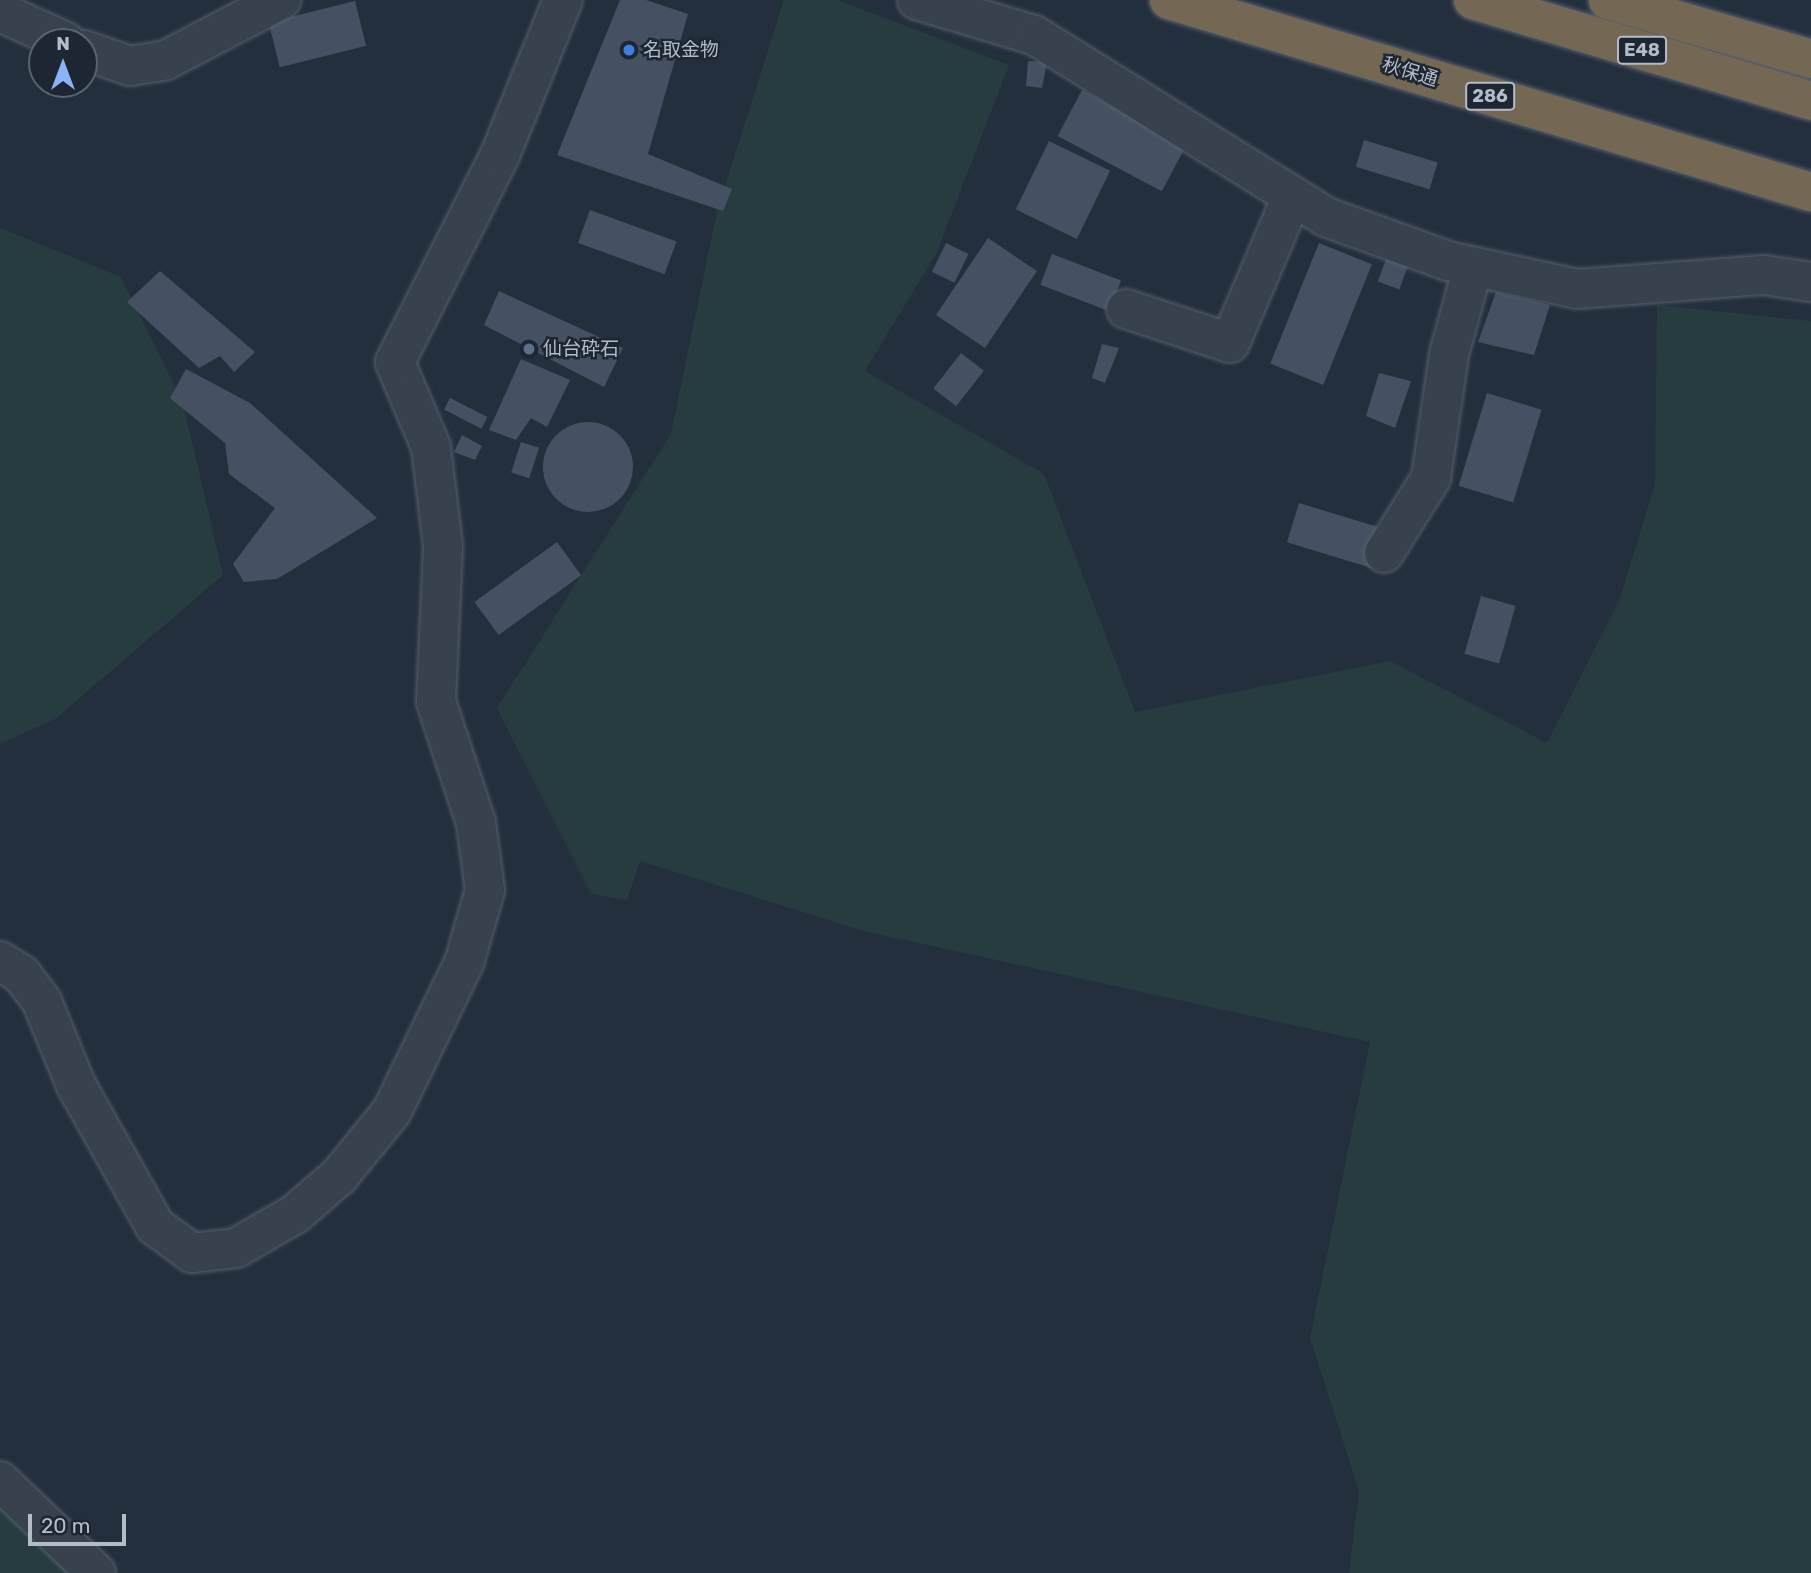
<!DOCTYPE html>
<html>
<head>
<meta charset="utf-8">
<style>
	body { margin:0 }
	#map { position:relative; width:1811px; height:1573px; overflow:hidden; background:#242f3e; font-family:Rubik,"Noto Sans JP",sans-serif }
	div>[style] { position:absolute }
	.green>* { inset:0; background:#263c3f }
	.building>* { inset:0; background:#455162; transform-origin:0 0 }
	.round { border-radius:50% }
	.roads { filter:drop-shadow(0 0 2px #565f6c) drop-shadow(0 0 2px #565f6c) }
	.minor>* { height:38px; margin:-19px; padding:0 19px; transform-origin:19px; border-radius:19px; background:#38414e }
	.highway>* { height:38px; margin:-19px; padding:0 19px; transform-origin:19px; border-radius:19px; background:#746855 }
	.dots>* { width:19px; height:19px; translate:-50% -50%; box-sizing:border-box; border:4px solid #1d2633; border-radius:50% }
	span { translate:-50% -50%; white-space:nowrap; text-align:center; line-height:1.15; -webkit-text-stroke:5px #1d2633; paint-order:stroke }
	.shield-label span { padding:2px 5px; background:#1d2633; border:2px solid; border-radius:5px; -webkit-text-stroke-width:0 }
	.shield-label { font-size:18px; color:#b4bcc9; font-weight:700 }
	.poi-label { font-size:19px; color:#b4bcc9 }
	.left { translate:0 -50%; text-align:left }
	.street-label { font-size:19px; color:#b4bcc9 }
	.north { position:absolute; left:28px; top:28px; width:70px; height:70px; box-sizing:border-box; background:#1d2633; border:2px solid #59626f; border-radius:50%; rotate:0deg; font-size:19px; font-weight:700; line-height:28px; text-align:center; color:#b4bcc9 }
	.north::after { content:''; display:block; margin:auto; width:24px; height:32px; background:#8ab4f8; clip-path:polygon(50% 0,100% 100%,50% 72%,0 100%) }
	.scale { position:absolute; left:28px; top:1514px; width:98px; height:32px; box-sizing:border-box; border:4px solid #b4bcc9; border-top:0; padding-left:9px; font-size:21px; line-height:24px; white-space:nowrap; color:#b4bcc9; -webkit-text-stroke:5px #1d2633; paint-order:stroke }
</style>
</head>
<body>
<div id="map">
	<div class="green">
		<div style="clip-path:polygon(784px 0,837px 0,1009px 65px,937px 252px,865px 371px,1044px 474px,1135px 712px,1390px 661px,1547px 743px,1619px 601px,1655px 484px,1657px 305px,1811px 321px,1811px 1573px,1349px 1573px,1359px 1491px,1310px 1338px,1370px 1042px,864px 931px,640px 861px,627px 900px,591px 894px,497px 708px,671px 434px,717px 211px)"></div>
		<div style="clip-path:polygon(0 228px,121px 277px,183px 403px,223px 575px,55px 719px,0 744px)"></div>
		<div style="clip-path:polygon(0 1505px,85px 1573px,0 1573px)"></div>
	</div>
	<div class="building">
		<div style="clip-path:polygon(620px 0,646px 0,688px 14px,648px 154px,732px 189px,723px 211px,557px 155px)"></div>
		<div style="left:355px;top:1px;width:46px;height:89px;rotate:76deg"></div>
		<div style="clip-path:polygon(1028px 61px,1047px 62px,1042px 88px,1026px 86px)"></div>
		<div style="left:1082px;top:90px;width:118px;height:52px;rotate:28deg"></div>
		<div style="left:1364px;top:140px;width:77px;height:28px;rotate:17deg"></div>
		<div style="left:1049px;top:141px;width:68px;height:76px;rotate:26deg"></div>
		<div style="left:590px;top:210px;width:92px;height:35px;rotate:20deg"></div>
		<div style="left:988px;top:238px;width:59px;height:93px;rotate:34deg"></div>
		<div style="left:946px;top:243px;width:25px;height:32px;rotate:26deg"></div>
		<div style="left:1319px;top:243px;width:57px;height:130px;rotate:22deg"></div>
		<div style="left:1052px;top:254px;width:74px;height:33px;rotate:21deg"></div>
		<div style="left:1386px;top:259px;width:23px;height:24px;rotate:20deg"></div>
		<div style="clip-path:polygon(160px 271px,255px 352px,234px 372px,220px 356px,199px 368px,127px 302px)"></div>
		<div style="clip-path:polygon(499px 291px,623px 348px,604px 387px,484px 325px)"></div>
		<div style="clip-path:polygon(1496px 292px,1550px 305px,1534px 355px,1478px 342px)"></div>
		<div style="clip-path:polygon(1102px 344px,1119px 348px,1105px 383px,1092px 378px)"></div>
		<div style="left:961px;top:353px;width:29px;height:45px;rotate:38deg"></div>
		<div style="clip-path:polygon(521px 359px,570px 380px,547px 427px,531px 418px,516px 440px,489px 430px)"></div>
		<div style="clip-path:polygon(186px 369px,250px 403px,377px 518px,277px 579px,244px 582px,233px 564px,275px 508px,229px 474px,225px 443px,170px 398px)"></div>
		<div style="clip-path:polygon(1379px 373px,1411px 381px,1395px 428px,1366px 416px)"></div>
		<div style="left:1487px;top:393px;width:57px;height:97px;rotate:17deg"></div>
		<div style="left:450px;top:398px;width:42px;height:13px;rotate:27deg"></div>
		<div class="round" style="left:543px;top:422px;width:90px;height:90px"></div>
		<div style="clip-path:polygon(462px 435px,482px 446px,475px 460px,454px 452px)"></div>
		<div style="left:521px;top:442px;width:19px;height:32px;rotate:18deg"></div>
		<div style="left:1299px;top:503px;width:91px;height:41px;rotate:17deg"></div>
		<div style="left:557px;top:542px;width:41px;height:102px;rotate:54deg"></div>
		<div style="left:1481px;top:596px;width:36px;height:60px;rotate:16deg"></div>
	</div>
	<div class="roads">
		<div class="minor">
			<div style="left:917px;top:0;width:122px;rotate:16.7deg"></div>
			<div style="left:1034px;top:35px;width:344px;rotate:31.9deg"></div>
			<div style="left:1326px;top:217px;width:130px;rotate:19.8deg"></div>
			<div style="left:1448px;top:261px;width:132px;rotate:12.2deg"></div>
			<div style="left:1577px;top:289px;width:188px;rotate:-4.3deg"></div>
			<div style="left:1764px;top:275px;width:48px;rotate:8.5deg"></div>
			<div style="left:0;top:12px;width:72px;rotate:24.4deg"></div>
			<div style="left:84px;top:50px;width:49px;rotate:19.2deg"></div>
			<div style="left:130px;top:66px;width:36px;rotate:-9deg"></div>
			<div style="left:166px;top:60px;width:130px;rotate:-27.6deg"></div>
			<div style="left:1126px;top:309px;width:109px;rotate:18.1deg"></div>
			<div style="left:1230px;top:343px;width:159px;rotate:-67deg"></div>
			<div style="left:1384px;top:553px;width:89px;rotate:-57.9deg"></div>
			<div style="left:1431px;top:478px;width:125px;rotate:-81.7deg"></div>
			<div style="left:1449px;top:354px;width:90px;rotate:-74.6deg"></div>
			<div style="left:0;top:961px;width:26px;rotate:32deg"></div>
			<div style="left:22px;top:975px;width:34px;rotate:53deg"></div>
			<div style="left:42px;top:1002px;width:90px;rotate:67.7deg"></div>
			<div style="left:76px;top:1085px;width:162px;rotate:60.7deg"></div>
			<div style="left:155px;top:1226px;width:46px;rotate:36.1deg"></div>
			<div style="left:192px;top:1253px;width:44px;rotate:-6.5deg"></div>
			<div style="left:236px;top:1248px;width:68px;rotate:-30deg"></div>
			<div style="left:295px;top:1214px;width:58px;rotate:-40.8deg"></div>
			<div style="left:339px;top:1176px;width:84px;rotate:-50.8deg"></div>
			<div style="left:392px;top:1111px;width:165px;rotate:-64.1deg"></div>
			<div style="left:464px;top:963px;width:76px;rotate:-74deg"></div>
			<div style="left:485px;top:890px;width:68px;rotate:-97.7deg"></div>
			<div style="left:476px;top:823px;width:128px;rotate:-108.2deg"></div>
			<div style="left:436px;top:701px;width:155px;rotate:-87.4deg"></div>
			<div style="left:443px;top:546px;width:100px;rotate:-96.9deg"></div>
			<div style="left:431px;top:447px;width:92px;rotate:-113deg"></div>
			<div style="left:395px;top:362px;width:232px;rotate:-63.1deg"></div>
			<div style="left:500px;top:155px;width:167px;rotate:-67.9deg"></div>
			<div style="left:0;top:1481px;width:133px;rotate:43.8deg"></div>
		</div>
		<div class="highway">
			<div style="left:1169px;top:0;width:670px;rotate:16.65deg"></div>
			<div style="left:1473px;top:0;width:353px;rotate:16.6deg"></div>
			<div style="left:1608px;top:0;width:211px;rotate:16.2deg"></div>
		</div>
	</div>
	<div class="dots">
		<div style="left:629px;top:50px;background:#3f7fe0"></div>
		<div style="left:529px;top:349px;background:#5c6f8a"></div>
	</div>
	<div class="shield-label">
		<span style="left:1642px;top:50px">E48</span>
		<span style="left:1490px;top:96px">286</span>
	</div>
	<div class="poi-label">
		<span class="left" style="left:643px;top:50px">名取金物</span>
		<span class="left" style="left:543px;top:349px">仙台砕石</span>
	</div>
	<div class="street-label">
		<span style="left:1410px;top:72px;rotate:17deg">秋保通</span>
	</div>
	<div class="north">N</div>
	<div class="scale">20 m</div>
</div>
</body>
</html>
